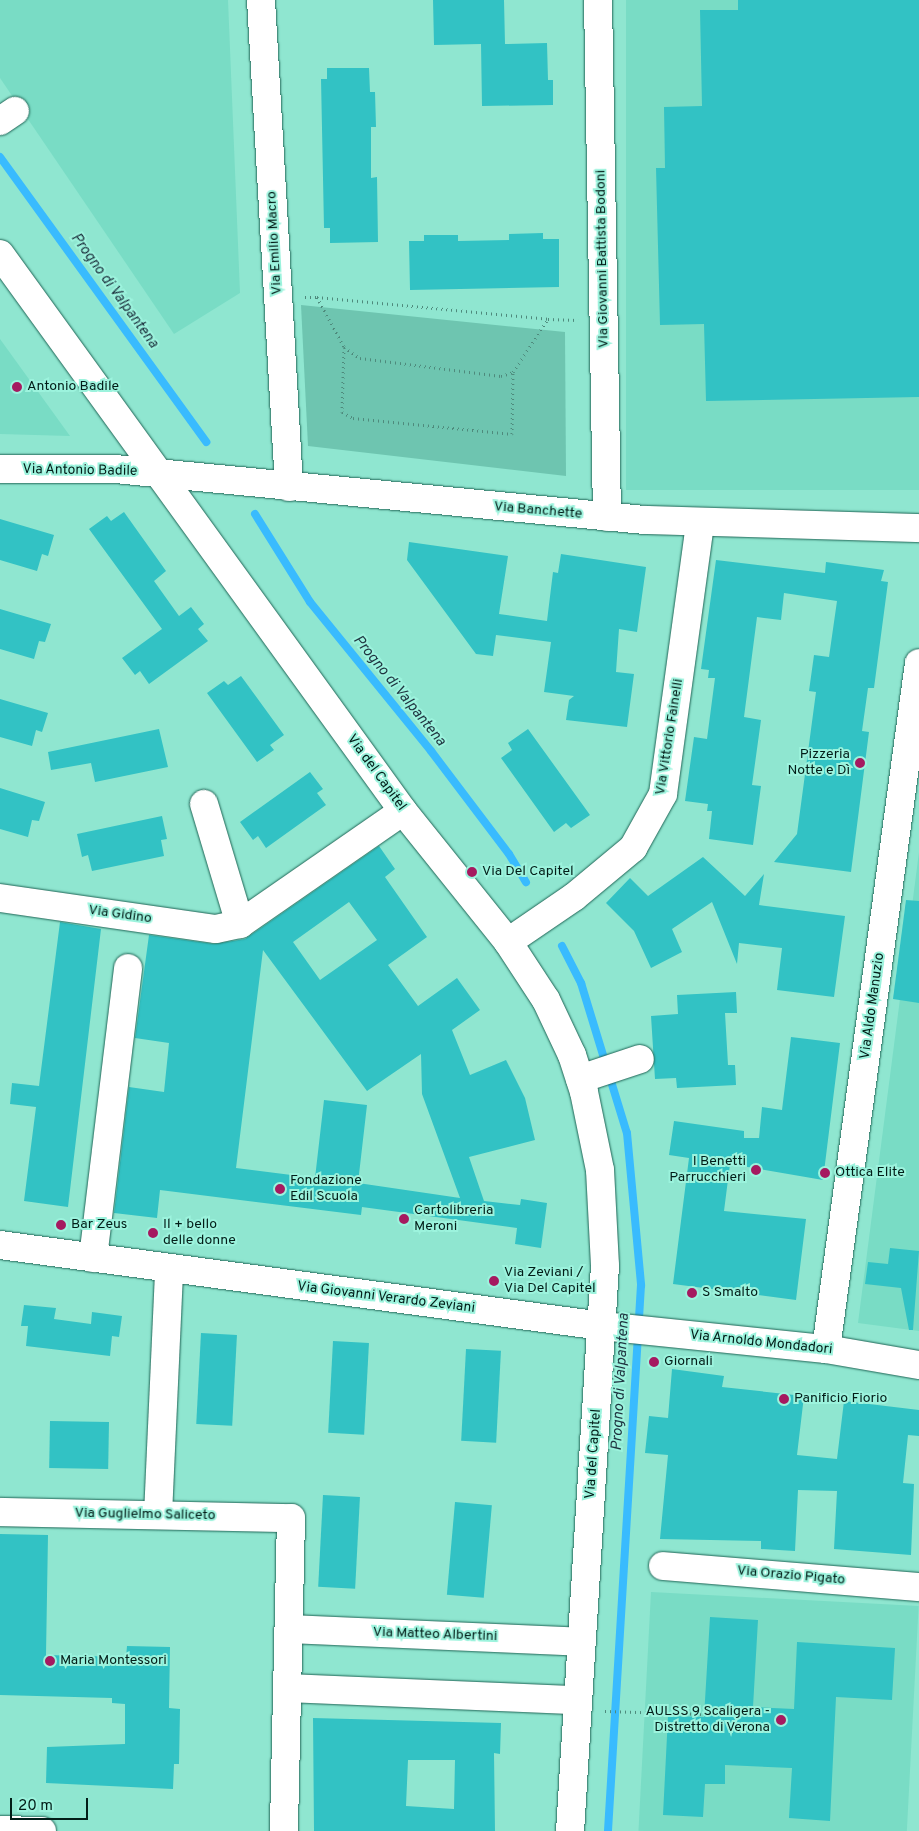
<!DOCTYPE html>
<html>
<head>
<meta charset="utf-8">
<style>
	body { margin:0 }
	#map { position:relative; width:919px; height:1831px; overflow:hidden; background:#8fe6d0; font-family:Overpass,sans-serif }
	div>[style] { position:absolute }
	.built>* { inset:0; background:#79dcc5; transform-origin:0 0 }
	.green>* { inset:0; background:#6ec5b0 }
	.stream>* { height:8px; margin:-4px; padding:0 4px; transform-origin:4px; border-radius:4px; background:#39bbfe }
	.building>* { inset:0; background:#32c2c4; transform-origin:0 0 }
	.path>* { height:3px; margin-top:-1.5px; transform-origin:0; background:repeating-linear-gradient(90deg,#4e8a7c 0 1px,transparent 0 5px) }
	.roads { filter:drop-shadow(0 0 1px #206556) drop-shadow(0 0 1px #206556) }
	.minor>* { height:28px; margin:-14px; padding:0 14px; transform-origin:14px; border-radius:14px; background:#fff }
	.dots>* { width:14px; height:14px; translate:-50% -50%; box-sizing:border-box; border:2px solid #9cf3dd; border-radius:50% }
	span { translate:-50% -50%; white-space:nowrap; text-align:center; line-height:1.15; -webkit-text-stroke:4px #9cf3dd; paint-order:stroke }
	.street-label { font-size:14px; color:#021d18 }
	.poi-label { font-size:14px; color:#021d18 }
	.left { translate:0 -50%; text-align:left }
	.right { translate:-100% -50%; text-align:right }
	.water-label { font-size:15px; color:#1e333f; font-style:italic }
	.scale { position:absolute; left:10px; top:1798px; width:78px; height:22px; box-sizing:border-box; border:2px solid #021d18; border-top:0; padding-left:6px; font-size:15px; line-height:18px; white-space:nowrap; color:#021d18; -webkit-text-stroke:4px #9cf3dd; paint-order:stroke }
</style>
</head>
<body>
<div id="map">
	<div class="built">
		<div style="clip-path:polygon(0 0,228px 0,240px 293px,174px 334px,0 78px)"></div>
		<div style="left:626px;top:0;width:293px;height:490px"></div>
		<div style="clip-path:polygon(0 339px,70px 436px,0 434px)"></div>
		<div style="clip-path:polygon(919px 852px,919px 1331px,858px 1323px)"></div>
		<div style="left:651px;top:1592px;width:268px;height:239px;rotate:3deg"></div>
	</div>
	<div class="green">
		<div style="clip-path:polygon(301px 305px,565px 332px,566px 476px,308px 446px)"></div>
	</div>
	<div class="stream">
		<div style="left:0;top:157px;width:352px;rotate:54.1deg"></div>
		<div style="left:255px;top:514px;width:104px;rotate:58deg"></div>
		<div style="left:310px;top:602px;width:192px;rotate:50.9deg"></div>
		<div style="left:431px;top:751px;width:129px;rotate:52.9deg"></div>
		<div style="left:509px;top:854px;width:33px;rotate:59deg"></div>
		<div style="left:562px;top:946px;width:42px;rotate:62.8deg"></div>
		<div style="left:581px;top:983px;width:157px;rotate:73deg"></div>
		<div style="left:627px;top:1133px;width:153px;rotate:84.7deg"></div>
		<div style="left:641px;top:1285px;width:547px;rotate:93.46deg"></div>
	</div>
	<div class="building">
		<div style="clip-path:polygon(433px 0,504px 0,505px 44px,547px 43px,548px 80px,553px 80px,553px 105px,482px 106px,481px 44px,434px 45px)"></div>
		<div style="clip-path:polygon(738px 0,919px 0,919px 397px,706px 401px,704px 324px,660px 325px,656px 168px,665px 168px,664px 107px,702px 106px,700px 10px,738px 10px)"></div>
		<div style="clip-path:polygon(327px 68px,369px 68px,370px 92px,375px 92px,376px 127px,371px 127px,371px 178px,377px 177px,378px 242px,330px 243px,330px 228px,324px 228px,321px 79px,327px 79px)"></div>
		<div style="clip-path:polygon(543px 233px,543px 239px,559px 239px,559px 287px,410px 290px,409px 241px,424px 241px,424px 235px,458px 235px,458px 241px,509px 240px,509px 234px)"></div>
		<div style="clip-path:polygon(124px 512px,166px 571px,154px 581px,179px 616px,191px 607px,204px 624px,198px 629px,208px 641px,149px 684px,140px 671px,135px 675px,122px 658px,162px 629px,89px 529px,107px 516px,111px 521px)"></div>
		<div style="clip-path:polygon(0 519px,54px 535px,48px 556px,42px 554px,37px 571px,0 560px)"></div>
		<div style="clip-path:polygon(409px 542px,508px 556px,499px 614px,547px 621px,553px 572px,558px 573px,561px 554px,646px 567px,637px 632px,619px 629px,616px 672px,634px 674px,627px 727px,566px 720px,569px 700px,574px 696px,544px 692px,551px 642px,496px 635px,493px 656px,476px 654px,407px 560px)"></div>
		<div style="clip-path:polygon(716px 560px,825px 573px,826px 562px,884px 570px,881px 581px,888px 582px,874px 688px,868px 688px,862px 731px,869px 732px,851px 872px,774px 862px,797px 834px,816px 692px,809px 691px,814px 655px,829px 657px,837px 601px,784px 593px,781px 620px,757px 617px,744px 717px,761px 720px,752px 785px,761px 786px,753px 845px,709px 839px,712px 811px,707px 811px,708px 804px,685px 801px,694px 737px,707px 739px,715px 678px,708px 678px,709px 670px,701px 669px)"></div>
		<div style="clip-path:polygon(0 609px,51px 624px,45px 642px,39px 641px,34px 659px,0 649px)"></div>
		<div style="clip-path:polygon(241px 676px,284px 735px,270px 745px,274px 750px,257px 762px,207px 693px,224px 681px,228px 685px)"></div>
		<div style="clip-path:polygon(0 699px,48px 713px,42px 732px,36px 730px,32px 746px,0 737px)"></div>
		<div style="clip-path:polygon(159px 729px,168px 767px,95px 782px,91px 763px,51px 770px,48px 752px)"></div>
		<div style="clip-path:polygon(528px 729px,590px 815px,571px 828px,566px 823px,554px 832px,501px 758px,512px 750px,508px 743px)"></div>
		<div style="clip-path:polygon(310px 772px,323px 789px,317px 793px,326px 805px,266px 848px,258px 836px,253px 840px,240px 822px)"></div>
		<div style="clip-path:polygon(0 788px,45px 802px,39px 821px,32px 820px,28px 837px,0 829px)"></div>
		<div style="clip-path:polygon(162px 816px,167px 839px,161px 840px,164px 856px,92px 871px,88px 855px,82px 857px,77px 834px)"></div>
		<div style="clip-path:polygon(evenodd,379px 846px,395px 869px,385px 877px,427px 937px,388px 965px,418px 1006px,457px 978px,480px 1010px,452px 1030px,470px 1075px,506px 1060px,525px 1098px,535px 1140px,469px 1157px,484px 1201px,520px 1205px,521px 1199px,547px 1203px,541px 1248px,515px 1244px,517px 1228px,362px 1207px,361px 1215px,160px 1190px,157px 1218px,114px 1213px,129px 1087px,164px 1092px,169px 1043px,135px 1038px,149px 935px,214px 944px,245px 939px,379px 846px,349px 902px,377px 940px,320px 980px,293px 942px,349px 902px,379px 846px,263px 950px,367px 1091px,421px 1054px,422px 1094px,460px 1198px,358px 1183px,367px 1105px,324px 1100px,315px 1178px,236px 1168px,263px 950px)"></div>
		<div style="clip-path:polygon(703px 857px,745px 896px,764px 874px,759px 905px,845px 916px,834px 997px,777px 990px,782px 948px,739px 943px,737px 964px,712px 902px,672px 929px,682px 952px,651px 968px,634px 931px,606px 903px,630px 878px,648px 896px)"></div>
		<div style="clip-path:polygon(906px 900px,919px 901px,919px 1003px,893px 999px)"></div>
		<div style="clip-path:polygon(60px 922px,101px 929px,68px 1207px,24px 1201px,36px 1107px,10px 1104px,12px 1083px,39px 1086px)"></div>
		<div style="clip-path:polygon(736px 992px,737px 1013px,725px 1013px,728px 1065px,735px 1065px,736px 1085px,677px 1088px,676px 1078px,655px 1079px,651px 1016px,678px 1014px,677px 995px)"></div>
		<div style="clip-path:polygon(791px 1037px,840px 1043px,823px 1180px,730px 1164px,724px 1211px,806px 1219px,796px 1300px,673px 1284px,689px 1158px,669px 1155px,674px 1121px,744px 1131px,744px 1138px,759px 1138px,762px 1107px,782px 1110px)"></div>
		<div style="clip-path:polygon(890px 1248px,919px 1251px,913px 1330px,909px 1330px,901px 1288px,865px 1284px,868px 1262px,888px 1264px)"></div>
		<div style="clip-path:polygon(24px 1305px,56px 1308px,54px 1319px,91px 1324px,92px 1312px,122px 1316px,119px 1337px,112px 1336px,110px 1356px,26px 1346px,28px 1326px,21px 1326px)"></div>
		<div style="left:201px;top:1333px;width:36px;height:91px;rotate:3deg"></div>
		<div style="left:333px;top:1341px;width:36px;height:92px;rotate:3deg"></div>
		<div style="left:466px;top:1349px;width:35px;height:92px;rotate:3deg"></div>
		<div style="clip-path:polygon(672px 1369px,724px 1376px,722px 1387px,804px 1396px,797px 1455px,837px 1459px,844px 1401px,919px 1410px,919px 1436px,908px 1435px,903px 1483px,914px 1484px,911px 1555px,834px 1549px,837px 1491px,798px 1490px,795px 1551px,761px 1549px,761px 1541px,660px 1539px,668px 1455px,645px 1453px,649px 1416px,668px 1418px)"></div>
		<div style="left:50px;top:1421px;width:59px;height:47px;rotate:1deg"></div>
		<div style="left:323px;top:1495px;width:37px;height:92px;rotate:3deg"></div>
		<div style="left:455px;top:1502px;width:37px;height:93px;rotate:5deg"></div>
		<div style="clip-path:polygon(0 1534px,48px 1535px,46px 1655px,126px 1657px,127px 1646px,170px 1647px,169px 1708px,180px 1709px,179px 1764px,174px 1764px,173px 1789px,46px 1783px,47px 1747px,125px 1744px,125px 1704px,112px 1703px,112px 1698px,0 1695px)"></div>
		<div style="clip-path:polygon(710px 1617px,758px 1620px,753px 1707px,794px 1709px,797px 1642px,895px 1648px,892px 1700px,836px 1697px,830px 1821px,789px 1818px,792px 1768px,725px 1765px,725px 1784px,705px 1784px,703px 1817px,663px 1815px,668px 1716px,704px 1717px)"></div>
		<div style="clip-path:polygon(evenodd,313px 1718px,501px 1723px,500px 1754px,494px 1753px,495px 1831px,314px 1831px,313px 1718px,408px 1760px,455px 1760px,454px 1809px,406px 1806px,408px 1760px)"></div>
	</div>
	<div class="path">
		<div style="left:305px;top:297px;width:12px"></div>
		<div style="left:317px;top:297px;width:57px;rotate:61.6deg"></div>
		<div style="left:344px;top:347px;width:65px;rotate:91.8deg"></div>
		<div style="left:342px;top:412px;width:13px;rotate:29deg"></div>
		<div style="left:353px;top:418px;width:160px;rotate:5.7deg"></div>
		<div style="left:512px;top:434px;width:62px;rotate:-89.1deg"></div>
		<div style="left:513px;top:372px;width:64px;rotate:-56.6deg"></div>
		<div style="left:548px;top:319px;width:30px;rotate:2deg"></div>
		<div style="left:317px;top:297px;width:232px;rotate:5.4deg"></div>
		<div style="left:344px;top:347px;width:19px;rotate:35deg"></div>
		<div style="left:360px;top:358px;width:142px;rotate:7.3deg"></div>
		<div style="left:501px;top:376px;width:13px;rotate:-18deg"></div>
		<div style="left:605px;top:1711px;width:99px;rotate:1.7deg"></div>
	</div>
	<div class="roads">
		<div class="minor">
			<div style="left:261px;top:0;width:488px;rotate:86.7deg"></div>
			<div style="left:598px;top:0;width:517px;rotate:89deg"></div>
			<div style="left:0;top:121px;width:18px;rotate:-34deg"></div>
			<div style="left:0;top:254px;width:688px;rotate:54.11deg"></div>
			<div style="left:403px;top:811px;width:168px;rotate:51.3deg"></div>
			<div style="left:508px;top:942px;width:69px;rotate:56.8deg"></div>
			<div style="left:546px;top:1000px;width:61px;rotate:64.7deg"></div>
			<div style="left:572px;top:1055px;width:39px;rotate:72deg"></div>
			<div style="left:584px;top:1092px;width:80px;rotate:78.4deg"></div>
			<div style="left:600px;top:1170px;width:96px;rotate:87deg"></div>
			<div style="left:605px;top:1266px;width:566px;rotate:93.54deg"></div>
			<div style="left:0;top:469px;width:115px"></div>
			<div style="left:115px;top:469px;width:532px;rotate:5.5deg"></div>
			<div style="left:645px;top:520px;width:274px;rotate:1.7deg"></div>
			<div style="left:204px;top:804px;width:125px;rotate:73.3deg"></div>
			<div style="left:0;top:898px;width:218px;rotate:8.2deg"></div>
			<div style="left:216px;top:929px;width:25px;rotate:-12deg"></div>
			<div style="left:240px;top:924px;width:198px;rotate:-34.7deg"></div>
			<div style="left:508px;top:942px;width:80px;rotate:-34.3deg"></div>
			<div style="left:574px;top:897px;width:77px;rotate:-39.7deg"></div>
			<div style="left:633px;top:848px;width:62px;rotate:-60.9deg"></div>
			<div style="left:663px;top:794px;width:274px;rotate:-82.2deg"></div>
			<div style="left:580px;top:1079px;width:63px;rotate:-18.4deg"></div>
			<div style="left:0;top:1245px;width:607px;rotate:7.66deg"></div>
			<div style="left:602px;top:1326px;width:225px;rotate:5.9deg"></div>
			<div style="left:826px;top:1349px;width:94px;rotate:9.8deg"></div>
			<div style="left:93px;top:1258px;width:292px;rotate:-83.1deg"></div>
			<div style="left:826px;top:1349px;width:692px;rotate:-82.28deg"></div>
			<div style="left:0;top:1512px;width:291px;rotate:1.2deg"></div>
			<div style="left:291px;top:1518px;width:313px;rotate:91.3deg"></div>
			<div style="left:158px;top:1515px;width:246px;rotate:-87.4deg"></div>
			<div style="left:663px;top:1566px;width:257px;rotate:4.7deg"></div>
			<div style="left:289px;top:1629px;width:292px;rotate:2.5deg"></div>
			<div style="left:287px;top:1688px;width:290px;rotate:2.4deg"></div>
			<div style="left:0;top:1830px;width:42px;rotate:1.4deg"></div>
		</div>
	</div>
	<div class="dots">
		<div style="left:17px;top:387px;background:#a51a60"></div>
		<div style="left:860px;top:763px;background:#a51a60"></div>
		<div style="left:472px;top:872px;background:#a51a60"></div>
		<div style="left:756px;top:1170px;background:#a51a60"></div>
		<div style="left:825px;top:1173px;background:#a51a60"></div>
		<div style="left:280px;top:1189px;background:#a51a60"></div>
		<div style="left:404px;top:1219px;background:#a51a60"></div>
		<div style="left:61px;top:1225px;background:#a51a60"></div>
		<div style="left:153px;top:1233px;background:#a51a60"></div>
		<div style="left:494px;top:1281px;background:#a51a60"></div>
		<div style="left:692px;top:1293px;background:#a51a60"></div>
		<div style="left:654px;top:1362px;background:#a51a60"></div>
		<div style="left:784px;top:1399px;background:#a51a60"></div>
		<div style="left:50px;top:1661px;background:#a51a60"></div>
		<div style="left:781px;top:1720px;background:#a51a60"></div>
	</div>
	<div class="street-label">
		<span style="left:275px;top:243px;rotate:-93deg">Via Emilio Macro</span>
		<span style="left:603px;top:259px;rotate:-91deg">Via Giovanni Battista Bodoni</span>
		<span style="left:80px;top:471px;rotate:1deg">Via Antonio Badile</span>
		<span style="left:538px;top:511px;rotate:5deg">Via Banchette</span>
		<span style="left:670px;top:737px;rotate:-81deg">Via Vittorio Fainelli</span>
		<span style="left:376px;top:773px;rotate:54deg">Via del Capitel</span>
		<span style="left:120px;top:915px;rotate:8deg">Via Gidino</span>
		<span style="left:873px;top:1006px;rotate:-82deg">Via Aldo Manuzio</span>
		<span style="left:386px;top:1298px;rotate:7deg">Via Giovanni Verardo Zeviani</span>
		<span style="left:761px;top:1343px;rotate:6deg">Via Arnoldo Mondadori</span>
		<span style="left:594px;top:1454px;rotate:-86deg">Via del Capitel</span>
		<span style="left:145px;top:1515px;rotate:1deg">Via Guglielmo Saliceto</span>
		<span style="left:791px;top:1576px;rotate:5deg">Via Orazio Pigato</span>
		<span style="left:435px;top:1635px;rotate:2deg">Via Matteo Albertini</span>
	</div>
	<div class="poi-label">
		<span class="left" style="left:27px;top:387px">Antonio Badile</span>
		<span class="right" style="left:850px;top:763px">Pizzeria<br>Notte e Dì</span>
		<span class="left" style="left:482px;top:872px">Via Del Capitel</span>
		<span class="right" style="left:746px;top:1170px">I Benetti<br>Parrucchieri</span>
		<span class="left" style="left:835px;top:1173px">Ottica Elite</span>
		<span class="left" style="left:290px;top:1189px">Fondazione<br>Edil Scuola</span>
		<span class="left" style="left:414px;top:1219px">Cartolibreria<br>Meroni</span>
		<span class="left" style="left:71px;top:1225px">Bar Zeus</span>
		<span class="left" style="left:163px;top:1233px">Il + bello<br>delle donne</span>
		<span class="left" style="left:504px;top:1281px">Via Zeviani /<br>Via Del Capitel</span>
		<span class="left" style="left:702px;top:1293px">S Smalto</span>
		<span class="left" style="left:664px;top:1362px">Giornali</span>
		<span class="left" style="left:794px;top:1399px">Panificio Fiorio</span>
		<span class="left" style="left:60px;top:1661px">Maria Montessori</span>
		<span class="right" style="left:770px;top:1720px">AULSS 9 Scaligera -<br>Distretto di Verona</span>
	</div>
	<div class="water-label">
		<span style="left:114px;top:291px;rotate:54deg">Progno di Valpantena</span>
		<span style="left:399px;top:691px;rotate:51deg">Progno di Valpantena</span>
		<span style="left:621px;top:1382px;rotate:-87deg">Progno di Valpantena</span>
	</div>
	<div class="scale">20 m</div>
</div>
</body>
</html>
